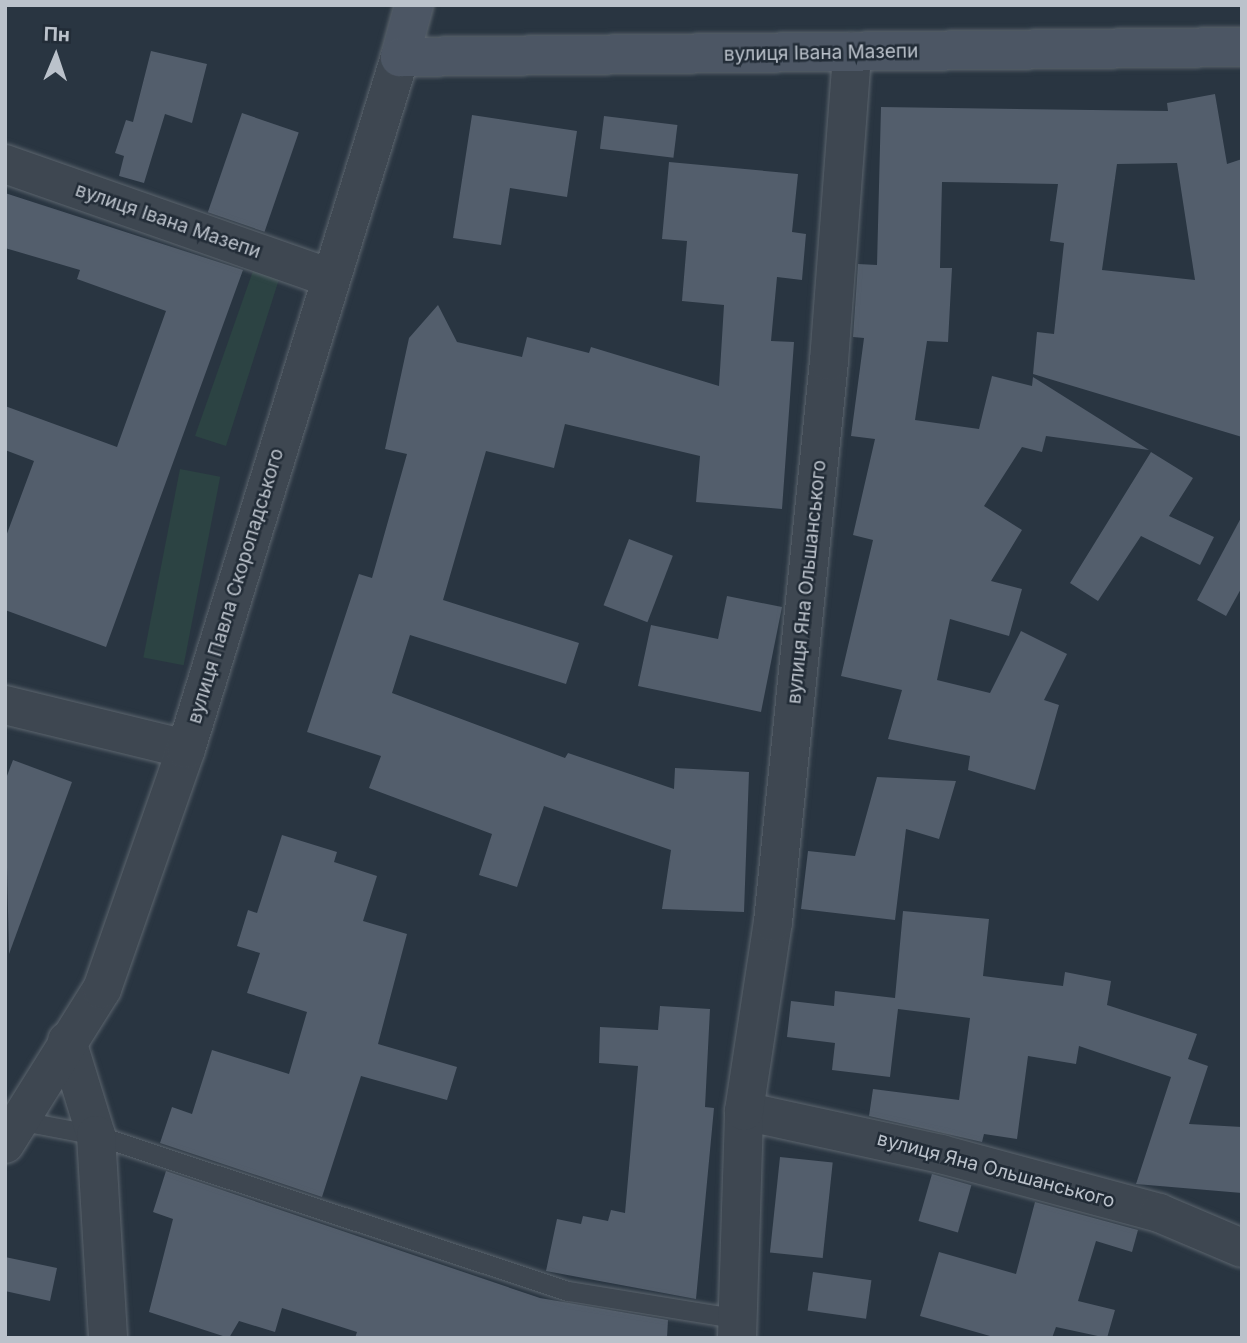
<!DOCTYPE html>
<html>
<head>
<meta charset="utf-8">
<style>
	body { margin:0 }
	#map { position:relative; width:1247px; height:1343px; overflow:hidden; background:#293541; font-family:Inter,sans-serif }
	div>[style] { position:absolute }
	.green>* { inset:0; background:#2c4343; transform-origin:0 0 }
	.building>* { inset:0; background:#535e6c; transform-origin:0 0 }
	.roads { filter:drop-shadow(0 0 2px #5c656e) drop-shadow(0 0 2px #5c656e) }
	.lane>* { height:19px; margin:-9.5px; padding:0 9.5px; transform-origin:9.5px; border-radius:9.5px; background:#3e4751 }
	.street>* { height:38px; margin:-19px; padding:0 19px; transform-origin:19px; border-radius:19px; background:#3e4751 }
	.secondary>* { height:38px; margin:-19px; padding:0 19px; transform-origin:19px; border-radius:19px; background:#4c5664 }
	span { translate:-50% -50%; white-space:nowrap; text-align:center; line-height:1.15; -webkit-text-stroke:5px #222c37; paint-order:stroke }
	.street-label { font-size:19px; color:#bbc2cb }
	.frame { position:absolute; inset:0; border:7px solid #bbc2cb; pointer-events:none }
	.north { position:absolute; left:21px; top:21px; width:70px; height:70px; -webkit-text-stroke:5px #222c37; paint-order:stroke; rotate:2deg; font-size:19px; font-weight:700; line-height:28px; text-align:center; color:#bbc2cb }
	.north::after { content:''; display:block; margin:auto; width:24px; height:32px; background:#bbc2cb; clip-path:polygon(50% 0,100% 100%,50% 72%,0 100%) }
</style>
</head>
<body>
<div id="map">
	<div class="green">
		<div style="clip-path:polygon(254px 268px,280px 276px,226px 446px,195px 436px)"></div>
		<div style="left:180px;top:469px;width:41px;height:192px;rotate:11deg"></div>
	</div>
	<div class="building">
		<div style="clip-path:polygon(151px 51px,207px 64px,192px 123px,165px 114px,144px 183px,119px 176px,124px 156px,115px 153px,126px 120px,133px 122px)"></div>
		<div style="clip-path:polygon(evenodd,1215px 94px,1227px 164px,1242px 159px,1242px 437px,1033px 374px,1037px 332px,1054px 334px,1064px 243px,1050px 241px,1058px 184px,942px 182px,940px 268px,952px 268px,948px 342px,927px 341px,915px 420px,979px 429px,992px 376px,1032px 386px,1033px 377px,1149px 450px,1046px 436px,1042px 452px,1022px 447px,984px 506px,1022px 530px,991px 581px,1022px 589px,1009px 636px,950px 619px,937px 680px,990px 693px,1021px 631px,1067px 654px,1044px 700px,1059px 705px,1035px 790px,968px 770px,970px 756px,888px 739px,902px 690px,841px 676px,873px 540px,853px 535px,875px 439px,851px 436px,864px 338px,853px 337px,858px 264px,877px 265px,881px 107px,1168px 111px,1167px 103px,1215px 94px,1177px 163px,1195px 280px,1102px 270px,1117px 164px,1177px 163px)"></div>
		<div style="left:242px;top:113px;width:60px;height:105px;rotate:19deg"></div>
		<div style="clip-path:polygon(472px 115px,577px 131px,567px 197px,510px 188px,501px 245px,453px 238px)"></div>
		<div style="left:604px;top:116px;width:74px;height:33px;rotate:7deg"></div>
		<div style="clip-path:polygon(669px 162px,798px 174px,792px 232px,806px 234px,802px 280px,777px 277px,771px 341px,794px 342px,782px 509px,696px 502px,700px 456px,565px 424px,554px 468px,486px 451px,443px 600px,579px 643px,566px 684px,410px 635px,392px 693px,565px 758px,568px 753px,674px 789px,675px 768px,749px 772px,744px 912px,662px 909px,671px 850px,544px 806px,517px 887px,479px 875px,492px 834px,369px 788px,381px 756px,307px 732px,359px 574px,372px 578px,407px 454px,385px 449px,409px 338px,438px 305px,457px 342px,522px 357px,527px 337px,589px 353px,591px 347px,719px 386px,724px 305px,682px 301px,687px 241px,662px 239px)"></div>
		<div style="clip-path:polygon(5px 193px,243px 270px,106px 647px,5px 610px,5px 539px,34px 461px,5px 450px,5px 406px,117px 447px,166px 311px,77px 279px,80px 270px,5px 248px)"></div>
		<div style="clip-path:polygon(1151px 452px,1193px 478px,1169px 516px,1214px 537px,1200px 565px,1141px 536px,1098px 601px,1070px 583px)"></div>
		<div style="clip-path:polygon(1242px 516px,1242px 587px,1226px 616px,1197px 600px)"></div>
		<div style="left:629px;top:539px;width:47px;height:71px;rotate:21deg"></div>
		<div style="clip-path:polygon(727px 596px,782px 607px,761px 712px,638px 686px,651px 625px,718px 639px)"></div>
		<div style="clip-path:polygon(13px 760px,72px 782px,9px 954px,5px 781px)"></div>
		<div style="clip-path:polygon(877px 777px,956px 781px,939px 839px,906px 829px,895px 920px,801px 909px,808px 851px,855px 856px)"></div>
		<div style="clip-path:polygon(282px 835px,337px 852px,334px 862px,377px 876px,363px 921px,407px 934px,378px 1044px,457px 1067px,447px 1100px,361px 1076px,322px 1197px,160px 1143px,172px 1107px,192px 1114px,212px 1050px,289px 1074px,307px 1012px,247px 993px,260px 953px,237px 946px,248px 910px,257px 913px)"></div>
		<div style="clip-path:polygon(903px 911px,989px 919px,983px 976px,1063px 986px,1065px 972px,1111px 981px,1107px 1005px,1197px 1034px,1188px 1059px,1208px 1066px,1189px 1124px,1242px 1127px,1242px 1193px,1136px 1184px,1171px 1077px,1079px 1046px,1076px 1064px,1028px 1056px,1017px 1139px,984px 1134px,982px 1142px,869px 1116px,873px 1089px,959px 1100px,970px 1018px,898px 1009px,890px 1077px,832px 1070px,835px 1043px,787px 1037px,791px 1001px,834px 1006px,835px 991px,895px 998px)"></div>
		<div style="clip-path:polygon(660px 1006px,710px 1009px,705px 1107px,714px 1108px,696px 1299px,546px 1271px,557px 1219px,581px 1224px,583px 1216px,608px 1221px,611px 1210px,625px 1213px,638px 1066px,599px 1063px,600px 1027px,658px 1030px)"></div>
		<div style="left:780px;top:1157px;width:53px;height:96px;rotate:6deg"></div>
		<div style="clip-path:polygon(166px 1171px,540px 1298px,668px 1320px,667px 1338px,355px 1338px,357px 1332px,282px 1308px,275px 1332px,239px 1321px,229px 1338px,149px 1312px,173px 1219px,153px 1212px)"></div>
		<div style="left:932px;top:1174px;width:41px;height:49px;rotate:16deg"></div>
		<div style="clip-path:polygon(1035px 1202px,1138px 1230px,1132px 1252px,1096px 1241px,1078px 1301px,1115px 1310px,1107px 1338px,1056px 1327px,1052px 1338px,997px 1338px,920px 1316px,939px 1252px,1016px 1274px)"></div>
		<div style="clip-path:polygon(5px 1257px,57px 1268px,50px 1301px,5px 1291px)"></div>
		<div style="left:813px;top:1272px;width:59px;height:39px;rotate:8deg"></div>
	</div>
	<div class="roads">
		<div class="lane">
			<div style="left:17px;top:1120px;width:80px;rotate:10.8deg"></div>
			<div style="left:96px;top:1135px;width:497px;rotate:18.3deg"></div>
			<div style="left:568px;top:1291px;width:173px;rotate:9.3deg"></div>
		</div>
		<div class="street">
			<div style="left:5px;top:164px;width:345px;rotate:19.3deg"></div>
			<div style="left:5px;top:705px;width:186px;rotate:13.7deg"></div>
			<div style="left:67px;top:1041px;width:98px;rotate:72.9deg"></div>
			<div style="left:96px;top:1135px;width:203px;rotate:86.6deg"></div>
			<div style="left:744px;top:1111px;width:202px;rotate:12.3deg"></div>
			<div style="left:941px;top:1154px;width:226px;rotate:15.1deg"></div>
			<div style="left:1159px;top:1213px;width:90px;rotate:22.9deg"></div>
			<div style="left:5px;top:1144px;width:183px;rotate:-58deg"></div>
			<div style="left:102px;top:989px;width:254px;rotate:-70.7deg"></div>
			<div style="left:186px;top:749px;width:724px;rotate:-72.82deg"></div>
			<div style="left:737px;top:1338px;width:227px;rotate:-88.2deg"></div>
			<div style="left:744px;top:1111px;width:191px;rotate:-81.3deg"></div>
			<div style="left:773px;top:922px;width:564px;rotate:-84.3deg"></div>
			<div style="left:829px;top:361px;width:310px;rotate:-85.7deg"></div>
		</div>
		<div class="secondary">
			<div style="left:414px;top:5px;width:54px;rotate:105.1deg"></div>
			<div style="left:400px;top:57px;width:842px;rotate:-0.68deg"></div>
		</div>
	</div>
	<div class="street-label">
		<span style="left:821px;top:53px;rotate:-1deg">вулиця Івана Мазепи</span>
		<span style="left:168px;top:221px;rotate:19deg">вулиця Івана Мазепи</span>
		<span style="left:807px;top:582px;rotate:-84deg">вулиця Яна Ольшанського</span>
		<span style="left:236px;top:586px;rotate:-73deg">вулиця Павла Скоропадського</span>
		<span style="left:996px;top:1170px;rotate:15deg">вулиця Яна Ольшанського</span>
	</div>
	<div class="frame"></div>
	<div class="north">Пн</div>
</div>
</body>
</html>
